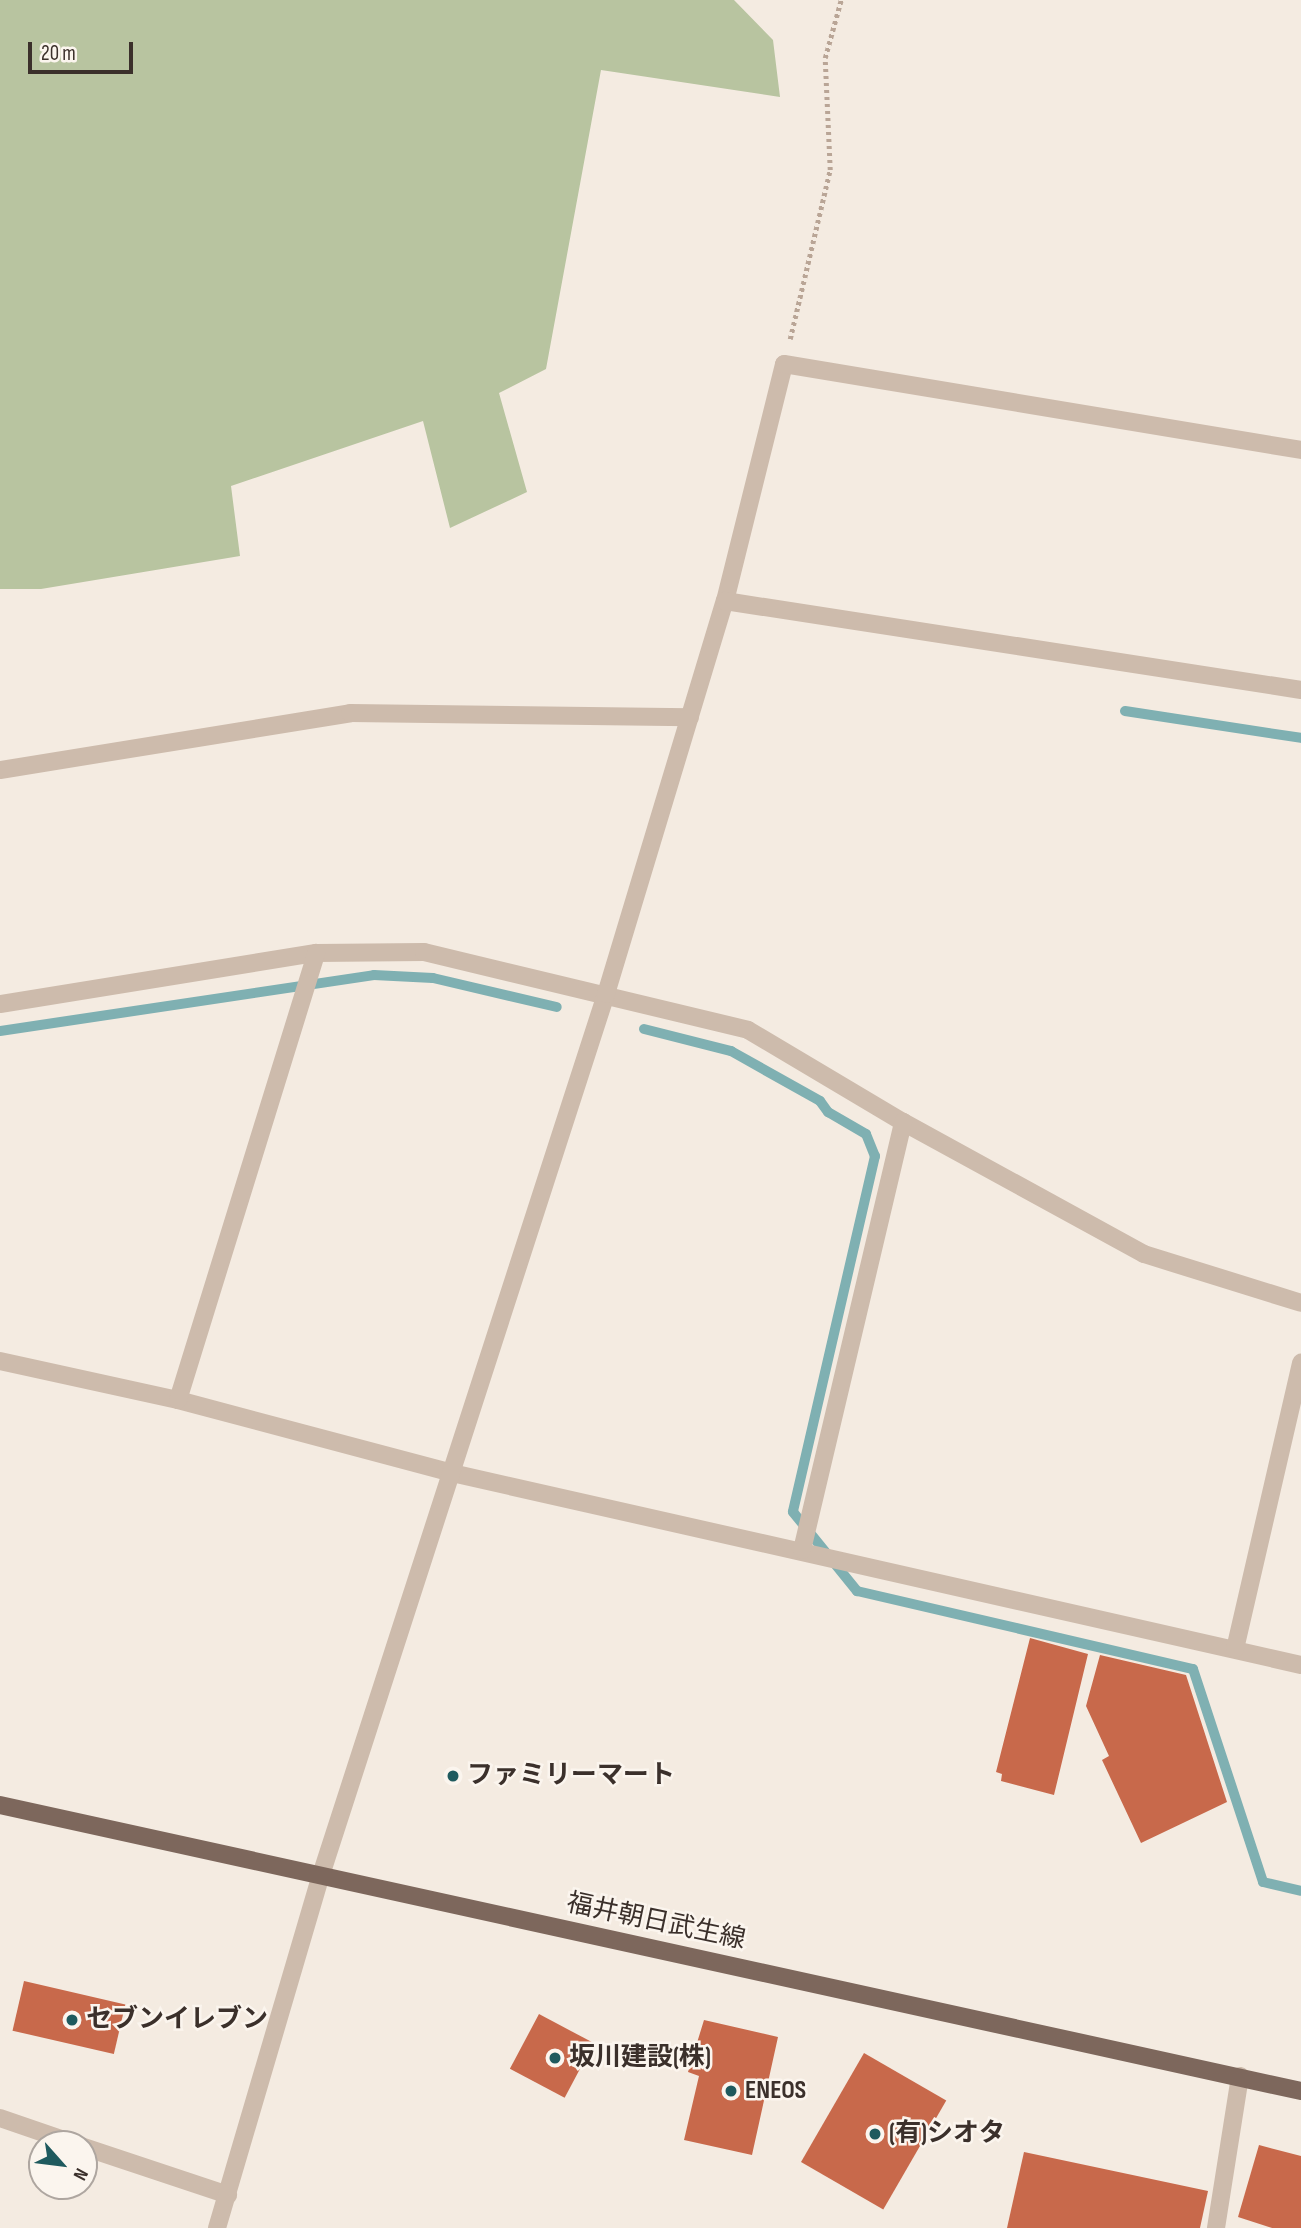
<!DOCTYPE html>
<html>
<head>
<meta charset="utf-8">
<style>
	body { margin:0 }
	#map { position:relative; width:1301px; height:2228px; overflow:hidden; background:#f4ebe1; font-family:"Sofia Sans Condensed","Noto Sans JP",sans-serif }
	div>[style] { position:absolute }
	.green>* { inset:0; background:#b8c4a0 }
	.stream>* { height:10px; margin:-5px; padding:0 5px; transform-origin:5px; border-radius:5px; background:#7fb0b2 }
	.building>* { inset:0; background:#c8694b; transform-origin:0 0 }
	.path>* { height:4.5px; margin-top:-2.25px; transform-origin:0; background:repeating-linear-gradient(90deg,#b9a596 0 3.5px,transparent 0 7px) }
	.minor>* { height:18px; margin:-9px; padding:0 9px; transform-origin:9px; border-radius:9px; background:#cdbbac }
	.tertiary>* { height:18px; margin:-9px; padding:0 9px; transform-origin:9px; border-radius:9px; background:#cdbbac }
	.primary>* { height:18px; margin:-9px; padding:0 9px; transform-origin:9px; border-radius:9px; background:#7d675c }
	.dots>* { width:19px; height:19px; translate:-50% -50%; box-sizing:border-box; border:4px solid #fbf5ee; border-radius:50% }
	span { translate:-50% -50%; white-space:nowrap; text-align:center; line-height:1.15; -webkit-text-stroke:5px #fbf5ee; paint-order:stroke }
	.poi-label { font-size:26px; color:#3b302b; font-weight:700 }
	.left { translate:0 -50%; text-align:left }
	.street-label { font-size:26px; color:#3b302b }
	.north { position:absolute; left:28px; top:2130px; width:70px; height:70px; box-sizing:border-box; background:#fbf5ee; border:2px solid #aea6a0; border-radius:50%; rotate:118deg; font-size:19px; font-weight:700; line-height:28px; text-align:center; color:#3b302b }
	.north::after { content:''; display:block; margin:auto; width:24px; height:32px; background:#1f5a5e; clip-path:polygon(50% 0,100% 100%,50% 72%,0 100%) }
	.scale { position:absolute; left:28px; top:42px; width:105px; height:32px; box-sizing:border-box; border:4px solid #3b302b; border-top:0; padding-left:9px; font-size:21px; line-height:24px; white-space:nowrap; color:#3b302b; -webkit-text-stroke:5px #fbf5ee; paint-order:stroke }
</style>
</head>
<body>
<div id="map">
	<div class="green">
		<div style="clip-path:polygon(0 0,734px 0,773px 40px,780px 97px,601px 70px,546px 369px,499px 393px,527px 492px,450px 528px,423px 421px,231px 486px,240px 556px,41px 589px,0 589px)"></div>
	</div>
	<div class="stream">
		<div style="left:1125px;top:711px;width:178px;rotate:8.7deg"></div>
		<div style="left:644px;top:1029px;width:90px;rotate:14.2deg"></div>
		<div style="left:731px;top:1051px;width:102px;rotate:29.3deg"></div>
		<div style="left:820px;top:1101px;width:14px;rotate:54deg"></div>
		<div style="left:828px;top:1112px;width:44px;rotate:30.1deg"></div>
		<div style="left:866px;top:1134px;width:24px;rotate:68deg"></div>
		<div style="left:875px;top:1156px;width:365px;rotate:103deg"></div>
		<div style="left:793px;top:1512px;width:102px;rotate:51deg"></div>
		<div style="left:857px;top:1591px;width:345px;rotate:13.1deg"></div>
		<div style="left:1193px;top:1669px;width:224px;rotate:71.8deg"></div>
		<div style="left:1263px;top:1882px;width:39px;rotate:13deg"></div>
		<div style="left:0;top:1031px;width:378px;rotate:-8.5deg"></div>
		<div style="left:374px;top:975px;width:59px;rotate:2.9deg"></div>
		<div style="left:433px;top:978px;width:127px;rotate:13.2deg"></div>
	</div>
	<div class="building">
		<div style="clip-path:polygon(1030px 1638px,1088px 1654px,1054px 1795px,1001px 1781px,1002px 1774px,996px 1772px)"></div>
		<div style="clip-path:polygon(1100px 1655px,1186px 1675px,1227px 1802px,1141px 1843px,1102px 1760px,1109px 1756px,1086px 1706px)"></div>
		<div style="left:24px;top:1981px;width:104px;height:51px;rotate:13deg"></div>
		<div style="left:539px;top:2014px;width:62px;height:62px;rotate:28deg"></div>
		<div style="clip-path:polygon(704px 2020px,778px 2037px,752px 2155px,684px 2140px,699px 2076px,688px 2072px)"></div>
		<div style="left:864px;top:2053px;width:95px;height:126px;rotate:30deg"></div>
		<div style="clip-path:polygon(1259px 2145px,1301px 2156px,1301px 2228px,1272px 2228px,1238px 2217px)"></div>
		<div style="clip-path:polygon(1024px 2152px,1208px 2191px,1200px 2228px,1007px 2228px)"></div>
	</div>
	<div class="path">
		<div style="left:790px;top:339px;width:174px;rotate:-76.7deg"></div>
		<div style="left:830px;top:170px;width:112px;rotate:-92.6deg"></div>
		<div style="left:825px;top:58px;width:60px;rotate:-74.6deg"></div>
	</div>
	<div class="minor">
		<div style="left:725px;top:601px;width:244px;rotate:-76deg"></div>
		<div style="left:784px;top:364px;width:524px;rotate:9.44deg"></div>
		<div style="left:0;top:770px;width:355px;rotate:-9.2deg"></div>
		<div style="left:350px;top:713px;width:340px;rotate:0.7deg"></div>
		<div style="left:0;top:1004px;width:320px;rotate:-9.2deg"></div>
		<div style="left:316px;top:953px;width:108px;rotate:-0.5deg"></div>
		<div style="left:424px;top:952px;width:333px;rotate:13.5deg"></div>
		<div style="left:748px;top:1030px;width:180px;rotate:30.7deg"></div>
		<div style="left:903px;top:1122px;width:275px;rotate:28.7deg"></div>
		<div style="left:1144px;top:1254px;width:164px;rotate:17.3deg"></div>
		<div style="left:0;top:1361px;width:182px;rotate:12.4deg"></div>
		<div style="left:178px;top:1400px;width:284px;rotate:14.9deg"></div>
		<div style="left:452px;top:1473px;width:870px;rotate:12.74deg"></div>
		<div style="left:178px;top:1400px;width:468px;rotate:-72.8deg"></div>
		<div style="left:802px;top:1550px;width:440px;rotate:-76.7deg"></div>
		<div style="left:1235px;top:1649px;width:294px;rotate:-77deg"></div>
		<div style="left:0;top:2118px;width:80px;rotate:18.9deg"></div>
		<div style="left:84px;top:2147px;width:152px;rotate:18.4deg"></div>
		<div style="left:1216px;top:2228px;width:154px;rotate:-81deg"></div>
	</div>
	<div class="tertiary">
		<div style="left:217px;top:2228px;width:368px;rotate:-73.6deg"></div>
		<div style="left:321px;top:1875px;width:926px;rotate:-72.07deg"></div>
		<div style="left:606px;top:994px;width:411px;rotate:-73.2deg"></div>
		<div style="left:725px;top:601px;width:583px;rotate:8.78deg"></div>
	</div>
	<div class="primary">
		<div style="left:0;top:1805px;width:1332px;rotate:12.4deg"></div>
	</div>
	<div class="dots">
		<div style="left:453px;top:1776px;background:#1f5a5e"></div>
		<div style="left:72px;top:2020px;background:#1f5a5e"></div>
		<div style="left:555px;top:2058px;background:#1f5a5e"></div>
		<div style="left:731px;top:2091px;background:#1f5a5e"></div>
		<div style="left:875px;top:2134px;background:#1f5a5e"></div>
	</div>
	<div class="poi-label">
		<span class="left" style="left:467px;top:1776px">ファミリーマート</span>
		<span class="left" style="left:86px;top:2020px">セブンイレブン</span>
		<span class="left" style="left:569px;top:2058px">坂川建設(株)</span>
		<span class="left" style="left:745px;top:2091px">ENEOS</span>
		<span class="left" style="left:889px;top:2134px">(有)シオタ</span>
	</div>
	<div class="street-label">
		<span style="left:656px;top:1922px;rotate:12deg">福井朝日武生線</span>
	</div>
	<div class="north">N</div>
	<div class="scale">20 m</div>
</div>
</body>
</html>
